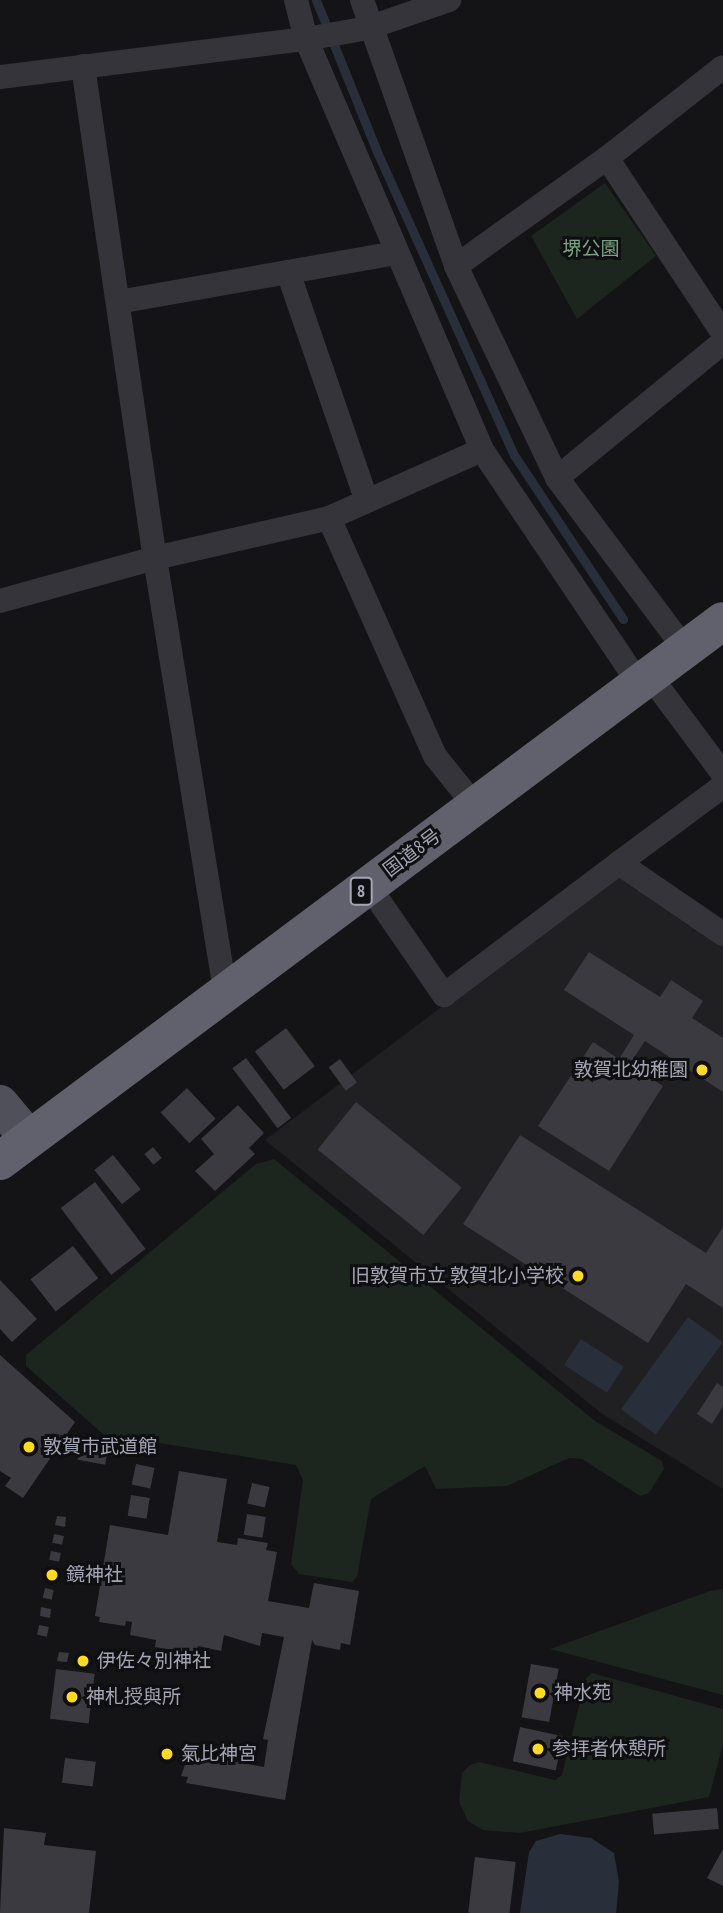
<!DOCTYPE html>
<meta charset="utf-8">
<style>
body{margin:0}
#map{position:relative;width:723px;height:1913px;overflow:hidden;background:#141315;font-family:"PT Sans Narrow","Noto Sans JP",sans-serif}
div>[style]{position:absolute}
.built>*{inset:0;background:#201f22}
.green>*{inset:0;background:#1d251f}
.water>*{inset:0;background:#292f3a;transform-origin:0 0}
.stream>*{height:9px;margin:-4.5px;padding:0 4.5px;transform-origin:4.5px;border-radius:4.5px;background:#292f3a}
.building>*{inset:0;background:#3b3a40;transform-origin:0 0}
.street>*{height:24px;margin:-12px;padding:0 12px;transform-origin:12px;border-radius:12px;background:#34343a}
.primary>*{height:38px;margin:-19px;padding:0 19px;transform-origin:19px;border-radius:19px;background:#50505a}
.highway>*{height:38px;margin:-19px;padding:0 19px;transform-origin:19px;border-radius:19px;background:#60616c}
.dots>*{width:19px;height:19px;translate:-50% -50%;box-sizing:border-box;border:4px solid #0f0e10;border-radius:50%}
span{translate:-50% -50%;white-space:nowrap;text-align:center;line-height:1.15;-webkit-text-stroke:6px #0f0e10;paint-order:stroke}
.shield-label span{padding:2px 5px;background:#0f0e10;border:2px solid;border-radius:5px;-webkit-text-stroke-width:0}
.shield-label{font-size:18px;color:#a4a6b6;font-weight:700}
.park-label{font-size:19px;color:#79a383}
.street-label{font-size:19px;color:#a4a6b6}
.poi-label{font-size:19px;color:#a4a6b6}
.right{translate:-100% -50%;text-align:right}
.left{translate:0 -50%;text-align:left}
</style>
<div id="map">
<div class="built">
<i style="clip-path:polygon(618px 874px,723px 947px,723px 1489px,601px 1413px,265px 1140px)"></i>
</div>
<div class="green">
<i style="clip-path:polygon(605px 183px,656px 256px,577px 319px,531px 236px)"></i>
<i style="clip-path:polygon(274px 1159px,595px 1421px,662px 1461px,664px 1469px,649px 1493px,640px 1496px,582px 1459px,569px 1458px,507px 1486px,436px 1489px,425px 1466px,371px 1499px,357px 1577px,352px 1582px,299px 1574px,291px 1564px,303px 1480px,296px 1465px,103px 1434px,26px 1366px,26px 1355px,256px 1164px)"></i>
<i style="clip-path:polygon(723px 1589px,723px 1695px,550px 1649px,710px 1591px)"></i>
<i style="clip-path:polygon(592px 1673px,723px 1709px,723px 1745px,709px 1797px,520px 1833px,483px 1830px,468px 1821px,459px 1802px,462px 1773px,470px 1765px,479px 1762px,555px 1780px,562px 1775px,586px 1678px)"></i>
</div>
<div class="water">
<i style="left:688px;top:1317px;width:43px;height:114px;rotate:36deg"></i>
<i style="left:581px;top:1339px;width:51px;height:31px;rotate:33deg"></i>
<i style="clip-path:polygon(560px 1834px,591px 1838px,614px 1853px,619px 1882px,616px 1913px,520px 1913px,529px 1852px,536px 1841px)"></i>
</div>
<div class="stream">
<i style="left:316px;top:0;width:166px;rotate:68.1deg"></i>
<i style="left:378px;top:154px;width:330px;rotate:65.7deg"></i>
<i style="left:514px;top:455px;width:197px;rotate:56.4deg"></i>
</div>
<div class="building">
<i style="clip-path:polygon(589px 952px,660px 997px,671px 980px,703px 1001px,692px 1018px,723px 1038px,723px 1092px,645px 1041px,629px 1065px,663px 1086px,609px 1171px,538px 1126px,593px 1042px,619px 1059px,634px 1035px,564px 990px)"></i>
<i style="left:286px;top:1028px;width:48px;height:39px;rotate:53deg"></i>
<i style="left:246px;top:1058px;width:75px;height:17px;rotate:53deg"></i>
<i style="left:340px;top:1059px;width:29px;height:14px;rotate:54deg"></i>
<i style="left:187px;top:1088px;width:42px;height:36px;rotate:47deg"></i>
<i style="left:356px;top:1102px;width:136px;height:61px;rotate:39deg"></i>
<i style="clip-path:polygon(238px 1105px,264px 1133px,249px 1148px,255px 1154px,215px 1191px,195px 1171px,214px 1154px,201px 1139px)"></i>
<i style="clip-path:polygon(520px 1135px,706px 1253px,723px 1227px,723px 1308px,686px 1284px,648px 1343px,463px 1224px)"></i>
<i style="left:153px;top:1147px;width:14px;height:11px;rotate:51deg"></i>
<i style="left:113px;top:1155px;width:44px;height:24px;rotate:51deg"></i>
<i style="left:95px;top:1182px;width:84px;height:43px;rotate:53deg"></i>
<i style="left:73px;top:1246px;width:41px;height:54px;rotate:52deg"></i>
<i style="clip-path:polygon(0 1280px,37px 1319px,12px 1342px,0 1329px)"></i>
<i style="clip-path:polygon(0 1355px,75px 1422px,23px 1498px,5px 1486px,11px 1478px,0 1471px)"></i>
<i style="clip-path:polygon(717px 1383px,723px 1387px,723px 1406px,712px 1424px,697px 1414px)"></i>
<i style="left:80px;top:1446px;width:28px;height:14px;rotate:10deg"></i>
<i style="left:136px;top:1464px;width:19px;height:21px;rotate:12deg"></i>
<i style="clip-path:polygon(179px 1471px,227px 1479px,217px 1542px,237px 1545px,238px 1538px,268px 1543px,266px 1550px,277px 1552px,268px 1601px,309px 1608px,314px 1583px,359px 1591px,350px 1645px,341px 1643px,340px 1650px,315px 1645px,312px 1640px,285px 1800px,186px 1783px,188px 1777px,181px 1776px,189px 1754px,264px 1767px,268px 1740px,263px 1739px,284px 1637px,262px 1633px,260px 1646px,224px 1635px,221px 1651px,198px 1646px,197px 1654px,155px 1647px,156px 1640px,130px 1635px,132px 1622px,126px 1621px,125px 1626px,99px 1622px,100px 1617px,95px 1616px,110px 1525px,168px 1535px)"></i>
<i style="left:252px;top:1483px;width:18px;height:21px;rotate:13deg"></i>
<i style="left:131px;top:1495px;width:19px;height:21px;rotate:9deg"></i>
<i style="left:247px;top:1514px;width:19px;height:21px;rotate:9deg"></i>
<i style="clip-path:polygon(57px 1516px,66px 1517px,65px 1527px,55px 1525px)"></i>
<i style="left:54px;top:1534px;width:10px;height:9px;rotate:11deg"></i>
<i style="left:51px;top:1551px;width:10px;height:9px;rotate:11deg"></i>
<i style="left:48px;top:1569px;width:10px;height:9px;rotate:11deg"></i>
<i style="left:45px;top:1588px;width:9px;height:10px;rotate:13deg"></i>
<i style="clip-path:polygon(41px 1607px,51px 1609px,50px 1618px,40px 1616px)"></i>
<i style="left:39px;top:1625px;width:10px;height:10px;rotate:11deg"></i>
<i style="clip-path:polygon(59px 1652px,69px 1653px,67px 1662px,57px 1661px)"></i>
<i style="left:79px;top:1655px;width:10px;height:9px;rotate:11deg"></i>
<i style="left:531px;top:1664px;width:28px;height:54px;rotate:10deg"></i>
<i style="left:56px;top:1669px;width:39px;height:50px;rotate:7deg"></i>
<i style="left:520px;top:1727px;width:44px;height:35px;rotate:12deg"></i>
<i style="left:65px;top:1758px;width:31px;height:25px;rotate:7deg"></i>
<i style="left:717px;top:1808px;width:21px;height:65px;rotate:85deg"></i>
<i style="clip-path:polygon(4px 1828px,46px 1833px,44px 1845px,96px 1851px,89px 1913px,0 1913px)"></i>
<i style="clip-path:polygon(723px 1849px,723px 1886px,707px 1878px)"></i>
<i style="left:475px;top:1857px;width:41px;height:56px;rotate:7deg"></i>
</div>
<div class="street">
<i style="left:296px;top:0;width:40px;rotate:75.6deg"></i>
<i style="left:306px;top:39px;width:447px;rotate:66.8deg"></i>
<i style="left:482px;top:450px;width:282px;rotate:56.1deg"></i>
<i style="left:362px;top:0;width:282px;rotate:70.5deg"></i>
<i style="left:456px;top:266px;width:235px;rotate:64.5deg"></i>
<i style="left:557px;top:478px;width:214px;rotate:53.2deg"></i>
<i style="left:83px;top:66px;width:497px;rotate:81.7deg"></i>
<i style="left:155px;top:558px;width:438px;rotate:80.8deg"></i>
<i style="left:0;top:77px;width:308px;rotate:-7.1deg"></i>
<i style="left:306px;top:39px;width:63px;rotate:-10.1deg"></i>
<i style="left:368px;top:28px;width:86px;rotate:-19.1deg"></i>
<i style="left:607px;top:158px;width:210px;rotate:56.5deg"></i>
<i style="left:456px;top:266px;width:186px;rotate:-35.6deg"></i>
<i style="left:607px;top:158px;width:147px;rotate:-38.1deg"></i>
<i style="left:288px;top:272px;width:242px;rotate:71deg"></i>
<i style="left:118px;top:302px;width:283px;rotate:-10deg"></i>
<i style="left:557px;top:478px;width:215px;rotate:-39.3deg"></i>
<i style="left:329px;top:518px;width:261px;rotate:66deg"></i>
<i style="left:435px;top:756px;width:64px;rotate:51.3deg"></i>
<i style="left:0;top:601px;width:161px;rotate:-15.5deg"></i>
<i style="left:155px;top:558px;width:179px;rotate:-12.9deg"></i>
<i style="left:329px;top:518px;width:167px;rotate:-24deg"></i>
<i style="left:650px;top:676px;width:122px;rotate:53.3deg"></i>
<i style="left:723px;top:786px;width:129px;rotate:143.5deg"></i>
<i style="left:619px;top:863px;width:126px;rotate:34.3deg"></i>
<i style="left:368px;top:885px;width:134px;rotate:55.4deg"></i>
<i style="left:444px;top:995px;width:219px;rotate:-37deg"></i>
</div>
<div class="primary">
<i style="left:0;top:1104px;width:45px;rotate:50.4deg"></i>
</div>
<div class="highway">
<i style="left:0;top:1161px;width:902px;rotate:-36.76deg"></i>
</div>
<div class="dots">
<i style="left:702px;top:1070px;background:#fedb22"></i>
<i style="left:578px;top:1276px;background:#fedb22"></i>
<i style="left:29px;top:1447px;background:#fedb22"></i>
<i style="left:52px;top:1575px;background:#fedb22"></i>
<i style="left:83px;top:1661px;background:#fedb22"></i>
<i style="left:540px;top:1693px;background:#fedb22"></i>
<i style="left:72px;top:1697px;background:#fedb22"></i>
<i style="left:538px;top:1749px;background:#fedb22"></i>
<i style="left:167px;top:1754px;background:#fedb22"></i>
</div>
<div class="shield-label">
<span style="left:361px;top:891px">8</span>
</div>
<div class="park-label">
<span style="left:591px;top:249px">堺公園</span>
</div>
<div class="street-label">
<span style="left:412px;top:853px;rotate:-37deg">国道8号</span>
</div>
<div class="poi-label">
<span class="right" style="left:688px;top:1070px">敦賀北幼稚園</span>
<span class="right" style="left:564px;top:1276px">旧敦賀市立 敦賀北小学校</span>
<span class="left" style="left:43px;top:1447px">敦賀市武道館</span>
<span class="left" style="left:66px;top:1575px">鏡神社</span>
<span class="left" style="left:97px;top:1661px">伊佐々別神社</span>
<span class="left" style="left:554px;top:1693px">神水苑</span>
<span class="left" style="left:86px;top:1697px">神札授與所</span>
<span class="left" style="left:552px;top:1749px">参拝者休憩所</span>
<span class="left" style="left:181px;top:1754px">氣比神宮</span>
</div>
</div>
